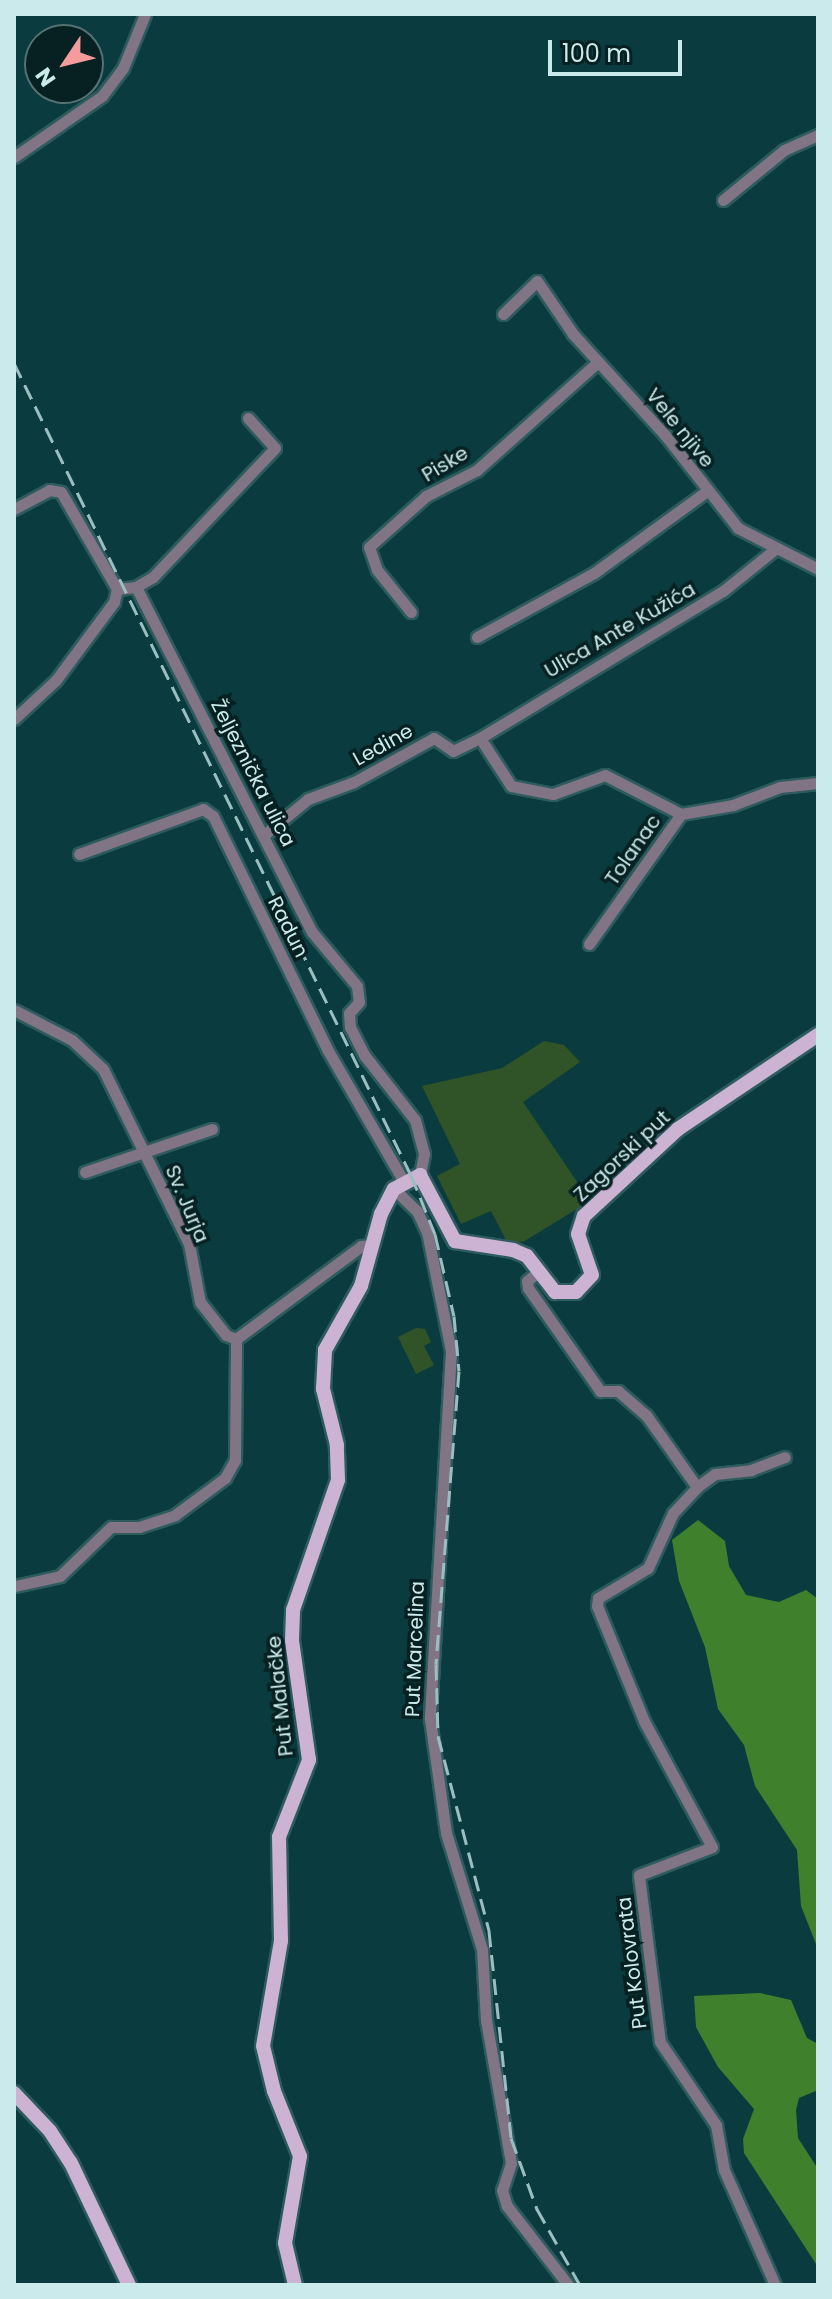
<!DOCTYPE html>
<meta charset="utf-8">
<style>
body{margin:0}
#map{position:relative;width:832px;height:2299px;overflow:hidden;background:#0a3c3f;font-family:Poppins,sans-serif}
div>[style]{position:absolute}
.green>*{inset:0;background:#305327}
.forest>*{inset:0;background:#3f802d}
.roads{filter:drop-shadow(2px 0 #2d5b5e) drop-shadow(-2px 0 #2d5b5e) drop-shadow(0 2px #2d5b5e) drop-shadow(0 -2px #2d5b5e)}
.minor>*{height:11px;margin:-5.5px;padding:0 5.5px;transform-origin:5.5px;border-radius:5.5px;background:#817484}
.major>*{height:14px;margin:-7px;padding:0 7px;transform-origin:7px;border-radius:7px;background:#ccb2d3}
.rail>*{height:3px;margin-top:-1.5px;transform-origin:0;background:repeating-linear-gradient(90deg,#9bbfc0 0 16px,transparent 0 24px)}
span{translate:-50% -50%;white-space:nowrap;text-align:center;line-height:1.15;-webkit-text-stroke:7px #072122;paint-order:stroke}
.street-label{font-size:20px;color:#cbeaeb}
.frame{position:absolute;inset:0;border:16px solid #cbeaeb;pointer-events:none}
.north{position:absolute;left:24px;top:24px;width:80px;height:80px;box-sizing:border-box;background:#072122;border:2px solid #557172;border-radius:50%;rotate:235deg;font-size:22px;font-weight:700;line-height:32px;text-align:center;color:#cbeaeb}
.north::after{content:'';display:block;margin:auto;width:28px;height:36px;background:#f59b9b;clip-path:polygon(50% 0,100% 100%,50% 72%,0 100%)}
.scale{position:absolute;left:548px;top:40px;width:134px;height:36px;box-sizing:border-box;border:4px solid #cbeaeb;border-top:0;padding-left:10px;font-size:24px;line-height:28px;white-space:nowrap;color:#cbeaeb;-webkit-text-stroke:6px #072122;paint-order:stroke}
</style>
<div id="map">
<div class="green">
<i style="clip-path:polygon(544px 1041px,564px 1045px,580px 1062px,523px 1102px,590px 1201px,523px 1242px,506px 1240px,491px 1211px,461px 1224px,437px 1176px,460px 1164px,422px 1086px,502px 1068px)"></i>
<i style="clip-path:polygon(416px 1328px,425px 1329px,431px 1342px,424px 1346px,434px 1365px,416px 1374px,398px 1337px)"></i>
</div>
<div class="forest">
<i style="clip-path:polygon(698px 1520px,725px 1541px,729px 1566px,746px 1595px,779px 1602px,806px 1590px,818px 1599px,818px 1949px,801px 1906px,797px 1850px,755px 1786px,744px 1745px,718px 1709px,705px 1647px,679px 1581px,672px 1540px)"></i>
<i style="clip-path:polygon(760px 1993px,791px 2000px,807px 2038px,818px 2044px,818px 2090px,799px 2098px,796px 2110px,798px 2138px,818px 2169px,818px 2267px,744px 2153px,743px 2139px,754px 2109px,718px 2067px,696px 2027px,694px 1996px)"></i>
</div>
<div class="roads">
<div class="minor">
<i style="left:14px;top:157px;width:107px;rotate:-34.7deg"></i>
<i style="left:102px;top:96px;width:35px;rotate:-53deg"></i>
<i style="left:123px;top:68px;width:58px;rotate:-67.8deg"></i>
<i style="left:723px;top:200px;width:79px;rotate:-39.3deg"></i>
<i style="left:784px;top:150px;width:37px;rotate:-24deg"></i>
<i style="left:503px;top:314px;width:47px;rotate:-44.1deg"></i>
<i style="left:537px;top:281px;width:64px;rotate:55.8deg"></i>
<i style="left:573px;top:334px;width:137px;rotate:47.7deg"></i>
<i style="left:665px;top:435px;width:118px;rotate:51.9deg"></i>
<i style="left:738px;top:528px;width:90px;rotate:27.1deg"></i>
<i style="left:248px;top:418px;width:40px;rotate:48deg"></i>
<i style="left:275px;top:448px;width:178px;rotate:133.4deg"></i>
<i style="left:153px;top:577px;width:20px;rotate:150deg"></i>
<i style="left:136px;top:587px;width:387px;rotate:63deg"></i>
<i style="left:312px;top:932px;width:70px;rotate:50.2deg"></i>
<i style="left:357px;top:986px;width:16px;rotate:83deg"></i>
<i style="left:359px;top:1002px;width:15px;rotate:132deg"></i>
<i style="left:349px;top:1013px;width:14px;rotate:86deg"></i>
<i style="left:350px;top:1027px;width:33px;rotate:63deg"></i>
<i style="left:365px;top:1056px;width:81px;rotate:52deg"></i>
<i style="left:415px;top:1120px;width:35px;rotate:75deg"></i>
<i style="left:424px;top:1154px;width:21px;rotate:101deg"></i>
<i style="left:14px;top:509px;width:40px;rotate:-28deg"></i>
<i style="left:49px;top:490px;width:12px;rotate:9deg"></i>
<i style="left:61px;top:492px;width:112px;rotate:60deg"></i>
<i style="left:411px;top:612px;width:54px;rotate:-129deg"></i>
<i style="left:377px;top:570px;width:24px;rotate:-109deg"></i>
<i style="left:369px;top:547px;width:76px;rotate:-41.8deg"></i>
<i style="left:426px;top:496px;width:57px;rotate:-27deg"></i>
<i style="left:477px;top:470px;width:162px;rotate:-41.8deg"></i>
<i style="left:477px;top:637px;width:133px;rotate:-28.7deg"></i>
<i style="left:594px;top:573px;width:140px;rotate:-36deg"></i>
<i style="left:14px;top:719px;width:57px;rotate:-42.9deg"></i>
<i style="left:56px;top:680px;width:97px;rotate:-53.4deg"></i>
<i style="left:114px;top:602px;width:13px;rotate:-77deg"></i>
<i style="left:117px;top:589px;width:19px;rotate:-6deg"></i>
<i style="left:480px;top:738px;width:284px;rotate:-31.2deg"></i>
<i style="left:723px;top:591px;width:67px;rotate:-38.9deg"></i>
<i style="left:264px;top:835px;width:57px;rotate:-39.3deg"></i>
<i style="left:308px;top:799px;width:49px;rotate:-20.3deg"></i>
<i style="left:354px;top:782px;width:91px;rotate:-28.8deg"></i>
<i style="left:434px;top:738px;width:23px;rotate:34deg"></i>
<i style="left:453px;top:751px;width:30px;rotate:-26deg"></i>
<i style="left:480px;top:738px;width:57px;rotate:57.1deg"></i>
<i style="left:511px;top:786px;width:43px;rotate:10.8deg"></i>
<i style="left:553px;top:794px;width:55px;rotate:-20.1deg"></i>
<i style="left:605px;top:775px;width:85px;rotate:27.2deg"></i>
<i style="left:79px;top:854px;width:132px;rotate:-19.9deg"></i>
<i style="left:203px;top:809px;width:12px;rotate:35deg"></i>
<i style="left:213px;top:816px;width:259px;rotate:63.9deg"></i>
<i style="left:327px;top:1049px;width:151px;rotate:59.9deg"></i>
<i style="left:589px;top:944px;width:159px;rotate:-54.7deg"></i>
<i style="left:681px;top:814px;width:53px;rotate:-9.8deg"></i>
<i style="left:733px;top:805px;width:50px;rotate:-21deg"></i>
<i style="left:780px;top:787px;width:38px;rotate:-6deg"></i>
<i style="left:14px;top:1010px;width:65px;rotate:27.3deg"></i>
<i style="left:72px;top:1040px;width:42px;rotate:43.1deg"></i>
<i style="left:103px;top:1069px;width:195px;rotate:63.8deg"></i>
<i style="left:189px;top:1244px;width:59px;rotate:79.3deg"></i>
<i style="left:200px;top:1302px;width:42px;rotate:51.8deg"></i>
<i style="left:226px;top:1335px;width:11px;rotate:22deg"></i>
<i style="left:236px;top:1339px;width:156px;rotate:-36.6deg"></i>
<i style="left:361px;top:1246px;width:10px;rotate:-6deg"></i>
<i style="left:85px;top:1172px;width:134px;rotate:-18.7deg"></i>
<i style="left:394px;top:1189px;width:32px;rotate:44deg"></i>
<i style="left:417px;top:1211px;width:23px;rotate:65deg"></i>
<i style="left:427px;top:1232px;width:121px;rotate:78.6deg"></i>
<i style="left:451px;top:1351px;width:369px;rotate:93.3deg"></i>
<i style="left:430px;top:1719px;width:115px;rotate:82deg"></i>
<i style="left:446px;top:1833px;width:121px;rotate:72.8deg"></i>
<i style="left:482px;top:1949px;width:71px;rotate:86.8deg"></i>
<i style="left:486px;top:2020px;width:145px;rotate:80.1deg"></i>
<i style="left:511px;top:2163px;width:28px;rotate:108deg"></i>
<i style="left:502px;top:2190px;width:17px;rotate:73deg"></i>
<i style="left:507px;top:2206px;width:100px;rotate:52.3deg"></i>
<i style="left:538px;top:1272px;width:14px;rotate:141deg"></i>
<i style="left:527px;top:1281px;width:7px;rotate:82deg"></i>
<i style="left:528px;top:1288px;width:126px;rotate:55deg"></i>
<i style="left:600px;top:1391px;width:18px"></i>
<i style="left:618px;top:1391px;width:37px;rotate:41deg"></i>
<i style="left:646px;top:1415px;width:88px;rotate:54.7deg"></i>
<i style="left:15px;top:1586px;width:46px;rotate:-12.5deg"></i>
<i style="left:60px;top:1576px;width:71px;rotate:-43.9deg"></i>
<i style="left:111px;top:1527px;width:28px"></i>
<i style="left:139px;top:1527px;width:38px;rotate:-18deg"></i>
<i style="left:175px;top:1515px;width:62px;rotate:-36.5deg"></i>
<i style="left:225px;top:1478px;width:21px;rotate:-61deg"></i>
<i style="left:235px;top:1460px;width:121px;rotate:-89.5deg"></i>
<i style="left:775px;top:2285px;width:126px;rotate:-113.9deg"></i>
<i style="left:724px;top:2170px;width:46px;rotate:-100.1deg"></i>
<i style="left:716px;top:2125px;width:100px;rotate:-124deg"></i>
<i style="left:660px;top:2042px;width:168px;rotate:-97.2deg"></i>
<i style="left:639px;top:1875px;width:78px;rotate:-21deg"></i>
<i style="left:712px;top:1847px;width:143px;rotate:-118.4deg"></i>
<i style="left:644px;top:1721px;width:124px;rotate:-112.2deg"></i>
<i style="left:597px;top:1606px;width:8px;rotate:-83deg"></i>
<i style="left:598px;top:1598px;width:58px;rotate:-31deg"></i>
<i style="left:648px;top:1568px;width:60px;rotate:-65.6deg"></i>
<i style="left:673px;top:1513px;width:35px;rotate:-47deg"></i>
<i style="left:697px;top:1487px;width:22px;rotate:-36deg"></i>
<i style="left:715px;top:1474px;width:36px;rotate:-6deg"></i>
<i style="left:751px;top:1470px;width:36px;rotate:-21deg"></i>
</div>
<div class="major">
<i style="left:14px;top:2093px;width:52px;rotate:46.5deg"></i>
<i style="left:50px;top:2131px;width:38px;rotate:57deg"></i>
<i style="left:71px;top:2163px;width:135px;rotate:64.6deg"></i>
<i style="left:295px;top:2285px;width:43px;rotate:-103.4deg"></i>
<i style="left:285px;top:2243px;width:88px;rotate:-80.2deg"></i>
<i style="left:300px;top:2156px;width:70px;rotate:-111.8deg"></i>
<i style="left:274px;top:2091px;width:46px;rotate:-103.7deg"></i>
<i style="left:263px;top:2046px;width:107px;rotate:-80.3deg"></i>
<i style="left:281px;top:1941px;width:104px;rotate:-91.1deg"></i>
<i style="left:279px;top:1837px;width:83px;rotate:-68.7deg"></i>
<i style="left:309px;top:1760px;width:121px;rotate:-98.1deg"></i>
<i style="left:292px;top:1640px;width:30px;rotate:-88deg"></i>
<i style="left:293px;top:1610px;width:138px;rotate:-70.9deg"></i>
<i style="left:338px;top:1480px;width:35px;rotate:-92deg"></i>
<i style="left:337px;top:1445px;width:58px;rotate:-104deg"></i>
<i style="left:323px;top:1389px;width:39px;rotate:-87deg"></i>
<i style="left:325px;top:1350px;width:73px;rotate:-60.6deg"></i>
<i style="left:361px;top:1286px;width:75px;rotate:-74.5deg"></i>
<i style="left:381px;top:1214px;width:28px;rotate:-63deg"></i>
<i style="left:394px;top:1189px;width:30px;rotate:-28deg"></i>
<i style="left:420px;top:1175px;width:75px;rotate:62.1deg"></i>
<i style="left:455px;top:1241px;width:59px;rotate:8.8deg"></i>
<i style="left:513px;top:1250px;width:15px;rotate:23deg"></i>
<i style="left:527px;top:1256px;width:46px;rotate:52.1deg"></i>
<i style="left:555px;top:1292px;width:21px"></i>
<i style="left:576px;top:1292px;width:23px;rotate:-47deg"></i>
<i style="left:592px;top:1275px;width:43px;rotate:-108.9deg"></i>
<i style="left:578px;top:1234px;width:19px;rotate:-72deg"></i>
<i style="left:584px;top:1216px;width:128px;rotate:-42.8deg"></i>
<i style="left:678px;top:1129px;width:169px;rotate:-33.9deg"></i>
</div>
</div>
<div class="rail">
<i style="left:14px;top:363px;width:904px;rotate:63.95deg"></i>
<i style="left:411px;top:1175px;width:64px;rotate:67.9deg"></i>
<i style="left:435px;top:1234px;width:84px;rotate:77deg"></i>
<i style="left:454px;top:1316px;width:55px;rotate:84.8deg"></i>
<i style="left:459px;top:1371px;width:294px;rotate:94.5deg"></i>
<i style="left:436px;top:1664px;width:72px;rotate:88.4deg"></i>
<i style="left:438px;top:1736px;width:202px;rotate:75.3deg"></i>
<i style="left:489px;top:1931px;width:208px;rotate:83.9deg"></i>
<i style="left:511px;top:2138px;width:76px;rotate:69.9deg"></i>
<i style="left:537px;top:2209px;width:87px;rotate:60.5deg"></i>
</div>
<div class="street-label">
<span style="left:680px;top:428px;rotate:51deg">Vele njive</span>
<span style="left:445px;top:464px;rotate:-31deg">Piske</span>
<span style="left:620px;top:630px;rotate:-30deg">Ulica Ante Kužića</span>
<span style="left:383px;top:745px;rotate:-29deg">Ledine</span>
<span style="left:253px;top:773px;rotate:63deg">Željeznička ulica</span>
<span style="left:633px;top:850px;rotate:-55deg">Tolanac</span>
<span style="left:288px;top:927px;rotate:63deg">Radun</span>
<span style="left:622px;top:1156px;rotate:-43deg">Zagorski put</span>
<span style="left:187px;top:1204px;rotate:67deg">Sv. Jurja</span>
<span style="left:415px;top:1649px;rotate:-88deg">Put Marcelina</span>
<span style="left:280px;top:1696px;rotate:-96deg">Put Malačke</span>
<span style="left:632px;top:1963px;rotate:-97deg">Put Kolovrata</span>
</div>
<div class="frame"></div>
<div class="north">N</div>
<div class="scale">100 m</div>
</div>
